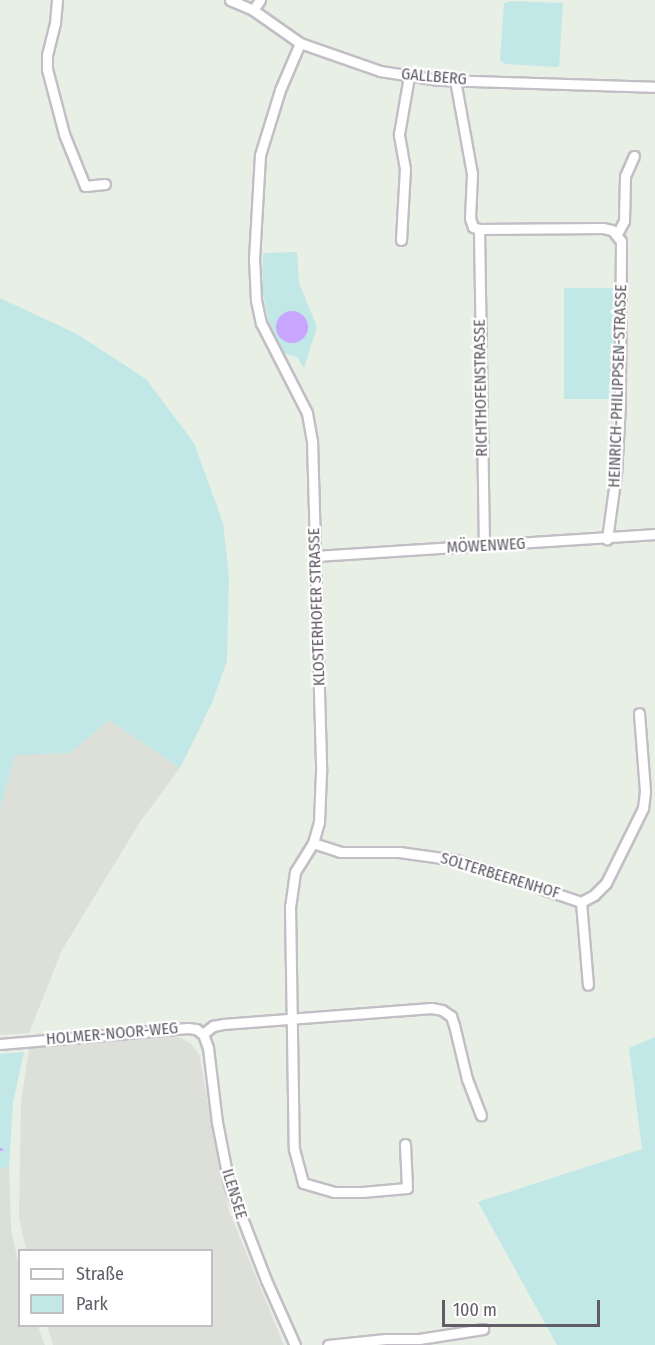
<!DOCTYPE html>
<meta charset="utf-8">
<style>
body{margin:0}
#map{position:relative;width:655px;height:1345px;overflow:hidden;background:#e8efe5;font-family:"Fira Sans Condensed",sans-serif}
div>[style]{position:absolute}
.industrial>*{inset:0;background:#dce0d9}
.education>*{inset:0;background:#d9e1d6}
.green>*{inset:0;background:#c1e8e6;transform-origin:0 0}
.water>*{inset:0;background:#c8a5ff}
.round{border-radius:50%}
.stream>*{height:3px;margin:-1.5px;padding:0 1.5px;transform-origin:1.5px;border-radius:1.5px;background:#c8a5ff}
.roads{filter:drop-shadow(2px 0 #c3bec6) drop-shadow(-2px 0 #c3bec6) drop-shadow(0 2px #c3bec6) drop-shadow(0 -2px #c3bec6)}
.minor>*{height:9px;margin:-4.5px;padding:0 4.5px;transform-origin:4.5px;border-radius:4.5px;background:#fff}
span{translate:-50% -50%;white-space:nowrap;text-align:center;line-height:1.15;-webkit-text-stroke:4.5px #fff;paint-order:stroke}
.street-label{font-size:16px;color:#615c66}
.legend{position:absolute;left:18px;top:1249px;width:195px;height:78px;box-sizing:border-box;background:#fff;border:2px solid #c0bec2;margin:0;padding:8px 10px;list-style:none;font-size:18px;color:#615c66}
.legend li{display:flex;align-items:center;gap:12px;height:30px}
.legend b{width:30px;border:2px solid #c0bec2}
.scale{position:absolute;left:442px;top:1300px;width:158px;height:27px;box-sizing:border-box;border:3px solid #615c66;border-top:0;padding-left:8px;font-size:18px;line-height:21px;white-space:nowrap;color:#615c66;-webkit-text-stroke:4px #fff;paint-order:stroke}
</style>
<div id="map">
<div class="industrial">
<i style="clip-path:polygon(109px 720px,180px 768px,140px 822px,62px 950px,29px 1033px,0 1035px,0 809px,15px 754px,70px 753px)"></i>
<i style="clip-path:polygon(177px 1036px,191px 1044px,199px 1055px,229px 1211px,284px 1345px,53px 1345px,47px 1326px,212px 1326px,212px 1250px,26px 1250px,19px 1217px,21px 1102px,29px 1049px,62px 1043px)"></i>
</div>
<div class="education">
<i style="clip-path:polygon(9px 1166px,11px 1229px,19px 1266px,20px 1326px,38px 1326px,45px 1345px,0 1345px,0 1169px)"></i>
</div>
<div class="green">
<i style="clip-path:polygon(511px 1px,563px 3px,559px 67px,505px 64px,500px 60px,504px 3px)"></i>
<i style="clip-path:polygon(297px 252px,299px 283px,317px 327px,304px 368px,297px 357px,284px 353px,269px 322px,262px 290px,263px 253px)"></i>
<i style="left:564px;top:288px;width:50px;height:111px"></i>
<i style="clip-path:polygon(0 298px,77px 334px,146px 379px,194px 443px,223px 523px,229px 576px,227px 661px,212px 703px,180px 768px,109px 720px,70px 753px,15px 755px,0 809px)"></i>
<i style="clip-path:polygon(655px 1037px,655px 1345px,557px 1345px,478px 1202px,642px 1149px,629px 1048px)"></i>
<i style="clip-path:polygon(24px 1052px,13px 1103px,9px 1166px,0 1169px,0 1054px)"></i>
</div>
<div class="water">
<i class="round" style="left:276px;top:311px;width:32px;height:32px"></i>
</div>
<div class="stream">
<i style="left:0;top:1149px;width:1px"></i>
</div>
<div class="roads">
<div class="minor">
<i style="left:57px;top:0;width:23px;rotate:95deg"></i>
<i style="left:55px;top:23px;width:33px;rotate:104deg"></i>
<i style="left:47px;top:55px;width:14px;rotate:90deg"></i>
<i style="left:47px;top:69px;width:67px;rotate:75.3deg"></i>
<i style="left:64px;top:134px;width:56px;rotate:68deg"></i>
<i style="left:85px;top:186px;width:20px;rotate:-6deg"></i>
<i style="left:230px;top:0;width:25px;rotate:23deg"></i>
<i style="left:253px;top:10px;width:57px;rotate:35.1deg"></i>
<i style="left:300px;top:43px;width:85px;rotate:19.3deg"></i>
<i style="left:380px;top:71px;width:59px;rotate:8.8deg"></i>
<i style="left:438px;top:80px;width:217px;rotate:1.8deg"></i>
<i style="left:253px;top:10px;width:12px;rotate:-55deg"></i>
<i style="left:300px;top:43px;width:51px;rotate:113.1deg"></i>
<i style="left:280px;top:90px;width:68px;rotate:107.1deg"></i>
<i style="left:260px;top:155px;width:103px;rotate:93.3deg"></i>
<i style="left:254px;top:258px;width:42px;rotate:87.3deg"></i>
<i style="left:256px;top:300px;width:24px;rotate:78deg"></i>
<i style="left:261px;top:323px;width:101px;rotate:62.9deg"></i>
<i style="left:307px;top:413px;width:27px;rotate:80deg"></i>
<i style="left:312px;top:440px;width:332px;rotate:88.4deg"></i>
<i style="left:321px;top:772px;width:50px;rotate:92.3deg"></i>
<i style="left:319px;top:822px;width:22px;rotate:106deg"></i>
<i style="left:313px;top:843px;width:34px;rotate:122deg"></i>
<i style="left:295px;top:872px;width:34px;rotate:98deg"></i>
<i style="left:290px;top:906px;width:243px;rotate:89.1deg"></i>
<i style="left:294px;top:1149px;width:35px;rotate:75deg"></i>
<i style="left:303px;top:1183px;width:32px;rotate:16deg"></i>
<i style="left:334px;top:1192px;width:28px"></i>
<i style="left:362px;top:1192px;width:45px;rotate:-5.1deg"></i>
<i style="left:407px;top:1188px;width:44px;rotate:-92.6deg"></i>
<i style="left:455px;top:80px;width:96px;rotate:79.7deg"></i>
<i style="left:472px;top:174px;width:44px;rotate:92.6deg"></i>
<i style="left:470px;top:218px;width:9px;rotate:72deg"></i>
<i style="left:473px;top:227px;width:6px;rotate:18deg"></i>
<i style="left:479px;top:229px;width:124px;rotate:-0.5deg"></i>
<i style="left:603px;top:228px;width:9px;rotate:13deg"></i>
<i style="left:612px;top:230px;width:14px;rotate:51deg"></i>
<i style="left:621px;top:241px;width:162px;rotate:90.4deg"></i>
<i style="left:620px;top:403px;width:71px;rotate:93.2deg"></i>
<i style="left:616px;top:474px;width:66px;rotate:97.9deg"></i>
<i style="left:479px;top:229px;width:317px;rotate:89.1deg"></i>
<i style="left:617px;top:234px;width:15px;rotate:-62deg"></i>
<i style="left:624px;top:221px;width:45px;rotate:-88.7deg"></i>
<i style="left:625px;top:176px;width:22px;rotate:-66deg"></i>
<i style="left:401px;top:240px;width:71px;rotate:-86.8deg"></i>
<i style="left:405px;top:169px;width:36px;rotate:-100deg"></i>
<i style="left:399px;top:134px;width:59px;rotate:-80.2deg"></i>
<i style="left:316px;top:556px;width:340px;rotate:-3.7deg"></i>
<i style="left:313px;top:843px;width:28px;rotate:18deg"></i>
<i style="left:340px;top:852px;width:59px"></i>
<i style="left:399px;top:852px;width:58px;rotate:8deg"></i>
<i style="left:456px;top:860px;width:132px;rotate:18.6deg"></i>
<i style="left:581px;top:902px;width:83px;rotate:85.2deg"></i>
<i style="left:581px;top:902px;width:15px;rotate:-28deg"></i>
<i style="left:594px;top:895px;width:17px;rotate:-45deg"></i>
<i style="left:606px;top:883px;width:84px;rotate:-63.7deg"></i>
<i style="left:643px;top:808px;width:17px;rotate:-83deg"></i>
<i style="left:645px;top:791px;width:78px;rotate:-94.4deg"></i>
<i style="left:203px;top:1034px;width:13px;rotate:-39deg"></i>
<i style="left:213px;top:1026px;width:10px;rotate:-11deg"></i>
<i style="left:223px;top:1024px;width:209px;rotate:-4.4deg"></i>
<i style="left:431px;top:1008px;width:11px;rotate:10deg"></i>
<i style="left:442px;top:1010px;width:11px;rotate:34deg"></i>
<i style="left:451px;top:1016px;width:9px;rotate:72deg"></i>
<i style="left:454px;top:1025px;width:56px;rotate:76.5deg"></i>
<i style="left:467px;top:1079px;width:39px;rotate:69deg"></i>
<i style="left:0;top:1044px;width:188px;rotate:-4.9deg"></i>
<i style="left:187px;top:1028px;width:9px;rotate:6deg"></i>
<i style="left:196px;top:1029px;width:9px;rotate:36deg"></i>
<i style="left:203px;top:1034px;width:15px;rotate:70deg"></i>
<i style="left:208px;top:1048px;width:75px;rotate:83.1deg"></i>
<i style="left:217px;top:1122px;width:63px;rotate:79deg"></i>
<i style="left:229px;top:1184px;width:103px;rotate:68.9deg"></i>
<i style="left:266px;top:1280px;width:71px;rotate:66deg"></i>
<i style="left:328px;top:1345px;width:58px;rotate:-5.9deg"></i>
<i style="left:386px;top:1339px;width:33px"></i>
<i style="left:419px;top:1339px;width:65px;rotate:-8.9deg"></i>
</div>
</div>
<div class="street-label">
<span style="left:434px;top:77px;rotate:5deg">GALLBERG</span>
<span style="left:618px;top:386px;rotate:-88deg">HEINRICH-PHILIPPSEN-STRASSE</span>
<span style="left:481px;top:388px;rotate:-91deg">RICHTHOFENSTRASSE</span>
<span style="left:486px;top:546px;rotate:-3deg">MÖWENWEG</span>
<span style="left:317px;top:607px;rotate:-92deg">KLOSTERHOFER STRASSE</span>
<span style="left:500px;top:876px;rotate:17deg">SOLTERBEERENHOF</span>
<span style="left:112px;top:1034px;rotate:-5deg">HOLMER-NOOR-WEG</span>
<span style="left:234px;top:1194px;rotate:73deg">ILENSEE</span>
</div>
<ul class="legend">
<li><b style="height:8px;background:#fff"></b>Straße</li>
<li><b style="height:16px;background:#c1e8e6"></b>Park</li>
</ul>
<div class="scale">100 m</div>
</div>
